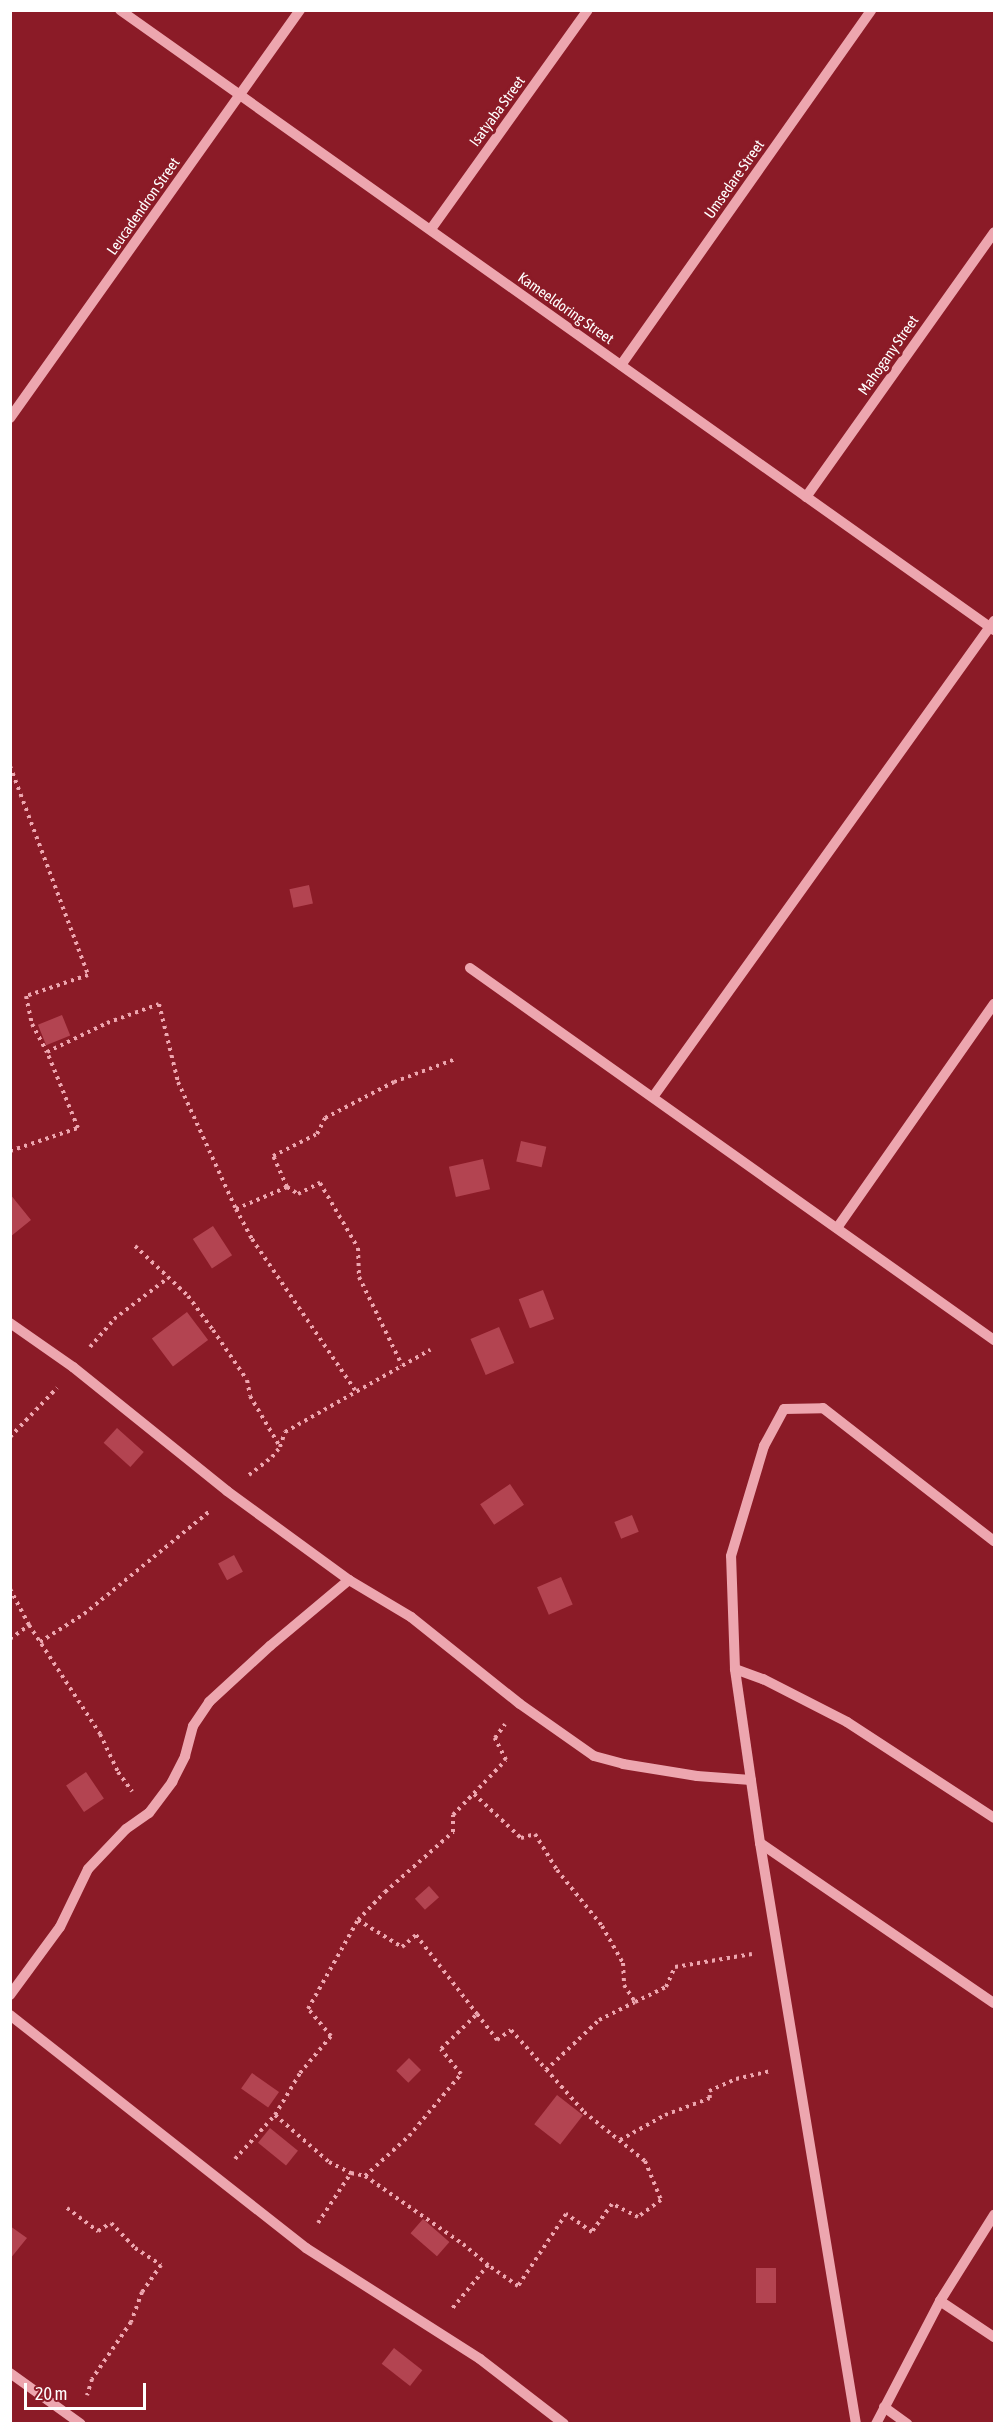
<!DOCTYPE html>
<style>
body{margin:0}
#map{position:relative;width:1005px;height:2434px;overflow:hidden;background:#8b1b27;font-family:"Asap Condensed",sans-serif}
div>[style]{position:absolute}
.building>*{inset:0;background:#b34451;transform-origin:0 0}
.path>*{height:4px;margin-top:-2px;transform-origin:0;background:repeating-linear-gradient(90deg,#eda6af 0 3px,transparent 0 7.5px)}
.minor>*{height:10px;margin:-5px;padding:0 5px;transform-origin:5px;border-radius:5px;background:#eda6af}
span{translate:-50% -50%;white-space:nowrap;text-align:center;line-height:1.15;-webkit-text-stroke:6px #8b1b27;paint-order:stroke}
.street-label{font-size:15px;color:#fff}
.frame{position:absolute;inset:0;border:12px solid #fff;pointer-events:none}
.scale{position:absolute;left:24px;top:2383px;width:122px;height:27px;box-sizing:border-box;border:3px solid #fff;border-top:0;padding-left:8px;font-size:18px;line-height:21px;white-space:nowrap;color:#fff;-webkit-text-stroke:4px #8b1b27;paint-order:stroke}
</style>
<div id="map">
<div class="building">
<i style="left:309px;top:885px;width:19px;height:20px;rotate:78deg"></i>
<i style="left:62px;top:1015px;width:22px;height:26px;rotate:68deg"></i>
<i style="left:521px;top:1141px;width:26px;height:21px;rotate:13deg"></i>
<i style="left:483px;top:1159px;width:31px;height:35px;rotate:77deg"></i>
<i style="clip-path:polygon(10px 1194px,31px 1220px,10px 1237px)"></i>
<i style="left:213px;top:1226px;width:35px;height:24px;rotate:57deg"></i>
<i style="left:543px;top:1290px;width:31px;height:26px;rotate:69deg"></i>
<i style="left:187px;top:1312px;width:35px;height:44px;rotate:53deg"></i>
<i style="left:499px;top:1327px;width:39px;height:31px;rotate:67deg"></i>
<i style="left:117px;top:1428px;width:36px;height:20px;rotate:42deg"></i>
<i style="left:510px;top:1484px;width:25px;height:36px;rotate:56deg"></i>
<i style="left:632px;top:1515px;width:18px;height:19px;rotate:68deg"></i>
<i style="left:234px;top:1555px;width:19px;height:18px;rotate:62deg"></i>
<i style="left:561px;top:1577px;width:30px;height:26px;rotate:67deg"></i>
<i style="left:86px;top:1772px;width:32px;height:24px;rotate:56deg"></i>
<i style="left:429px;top:1886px;width:15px;height:19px;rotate:48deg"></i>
<i style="left:409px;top:2058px;width:17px;height:18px;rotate:45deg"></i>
<i style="left:252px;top:2073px;width:33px;height:19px;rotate:35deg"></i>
<i style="left:557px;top:2095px;width:33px;height:37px;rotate:38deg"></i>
<i style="left:270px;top:2128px;width:36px;height:19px;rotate:39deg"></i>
<i style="left:423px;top:2219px;width:35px;height:19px;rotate:41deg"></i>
<i style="clip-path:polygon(10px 2226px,27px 2238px,10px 2259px)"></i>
<i style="left:756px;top:2268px;width:20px;height:35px"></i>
<i style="left:394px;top:2348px;width:36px;height:20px;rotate:38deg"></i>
</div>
<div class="path">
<i style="left:10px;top:766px;width:223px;rotate:69.5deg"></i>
<i style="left:88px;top:975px;width:65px;rotate:161.3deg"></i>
<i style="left:26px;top:996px;width:29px;rotate:78deg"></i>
<i style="left:32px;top:1024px;width:32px;rotate:62deg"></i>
<i style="left:10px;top:1151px;width:72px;rotate:-18.7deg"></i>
<i style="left:78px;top:1128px;width:82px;rotate:-112.2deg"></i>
<i style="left:47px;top:1052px;width:67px;rotate:-25.8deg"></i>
<i style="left:107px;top:1023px;width:55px;rotate:-20.1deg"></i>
<i style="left:159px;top:1004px;width:80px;rotate:76.3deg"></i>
<i style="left:178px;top:1082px;width:140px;rotate:65.5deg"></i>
<i style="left:236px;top:1209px;width:34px;rotate:62deg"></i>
<i style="left:252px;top:1239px;width:183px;rotate:55.7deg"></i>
<i style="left:287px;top:1187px;width:13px;rotate:32deg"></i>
<i style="left:298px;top:1194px;width:25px;rotate:-27deg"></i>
<i style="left:320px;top:1183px;width:75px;rotate:59.7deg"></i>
<i style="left:358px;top:1248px;width:29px;rotate:88deg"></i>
<i style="left:359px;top:1277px;width:98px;rotate:64deg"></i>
<i style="left:236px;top:1209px;width:56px;rotate:-23.3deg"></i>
<i style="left:287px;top:1187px;width:34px;rotate:-114deg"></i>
<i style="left:273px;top:1156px;width:49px;rotate:-26.6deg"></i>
<i style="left:317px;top:1134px;width:18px;rotate:-63deg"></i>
<i style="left:325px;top:1118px;width:78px;rotate:-27.6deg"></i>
<i style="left:394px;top:1082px;width:66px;rotate:-20.4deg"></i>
<i style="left:135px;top:1246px;width:73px;rotate:43.3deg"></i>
<i style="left:188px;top:1296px;width:42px;rotate:53.7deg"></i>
<i style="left:213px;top:1330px;width:60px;rotate:55.8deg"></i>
<i style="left:247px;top:1380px;width:16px;rotate:79deg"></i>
<i style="left:250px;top:1396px;width:59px;rotate:59.5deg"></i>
<i style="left:90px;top:1347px;width:37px;rotate:-49deg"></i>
<i style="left:114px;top:1319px;width:68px;rotate:-37.2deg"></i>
<i style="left:10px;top:1437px;width:68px;rotate:-46.2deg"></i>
<i style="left:249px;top:1475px;width:29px;rotate:-38deg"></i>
<i style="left:272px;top:1457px;width:13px;rotate:-51deg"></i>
<i style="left:280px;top:1447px;width:16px;rotate:-72deg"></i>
<i style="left:285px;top:1432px;width:167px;rotate:-29.5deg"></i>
<i style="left:10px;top:1589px;width:41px;rotate:62.2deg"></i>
<i style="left:29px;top:1625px;width:130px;rotate:56.9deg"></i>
<i style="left:100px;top:1734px;width:42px;rotate:64.7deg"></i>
<i style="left:118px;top:1772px;width:24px;rotate:54deg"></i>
<i style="left:10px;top:1639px;width:24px;rotate:-36deg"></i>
<i style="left:40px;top:1642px;width:52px;rotate:-32.5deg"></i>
<i style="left:84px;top:1614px;width:164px;rotate:-39.3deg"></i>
<i style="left:474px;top:1794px;width:64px;rotate:43.1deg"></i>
<i style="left:521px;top:1838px;width:15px;rotate:-16deg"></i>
<i style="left:535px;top:1834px;width:42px;rotate:58.6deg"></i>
<i style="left:557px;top:1870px;width:72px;rotate:51.2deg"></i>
<i style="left:602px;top:1926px;width:43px;rotate:60.4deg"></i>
<i style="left:623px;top:1963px;width:22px;rotate:87deg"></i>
<i style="left:624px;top:1985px;width:20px;rotate:57deg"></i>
<i style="left:635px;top:2002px;width:34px;rotate:-26deg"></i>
<i style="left:666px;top:1987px;width:22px;rotate:-66deg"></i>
<i style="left:675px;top:1967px;width:78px;rotate:-9.6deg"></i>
<i style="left:358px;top:1920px;width:52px;rotate:31.5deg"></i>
<i style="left:402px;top:1947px;width:18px;rotate:-41deg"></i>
<i style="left:416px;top:1935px;width:100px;rotate:52.3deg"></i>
<i style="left:546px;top:2070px;width:73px;rotate:-43.3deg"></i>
<i style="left:599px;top:2020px;width:40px;rotate:-26.6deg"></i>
<i style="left:275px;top:2115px;width:72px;rotate:41deg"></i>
<i style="left:329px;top:2162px;width:25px;rotate:27deg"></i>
<i style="left:620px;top:2140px;width:51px;rotate:-29.1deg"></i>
<i style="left:665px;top:2115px;width:48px;rotate:-20.7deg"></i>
<i style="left:710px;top:2098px;width:7px;rotate:-98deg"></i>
<i style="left:709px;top:2091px;width:30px;rotate:-24deg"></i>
<i style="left:736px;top:2079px;width:36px;rotate:-13deg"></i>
<i style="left:235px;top:2159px;width:59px;rotate:-47.7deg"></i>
<i style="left:275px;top:2115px;width:49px;rotate:-59.2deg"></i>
<i style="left:300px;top:2073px;width:48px;rotate:-50deg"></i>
<i style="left:331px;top:2036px;width:35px;rotate:-130deg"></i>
<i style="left:308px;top:2009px;width:102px;rotate:-60.7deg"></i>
<i style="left:358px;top:1920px;width:39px;rotate:-46deg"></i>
<i style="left:385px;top:1892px;width:91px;rotate:-41.4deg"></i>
<i style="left:453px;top:1832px;width:17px;rotate:-90deg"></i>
<i style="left:453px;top:1815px;width:76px;rotate:-46.1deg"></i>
<i style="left:506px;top:1760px;width:25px;rotate:-117deg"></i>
<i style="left:495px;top:1738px;width:17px;rotate:-54deg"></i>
<i style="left:365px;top:2176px;width:119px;rotate:34.8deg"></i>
<i style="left:463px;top:2244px;width:33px;rotate:40deg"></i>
<i style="left:67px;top:2208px;width:39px;rotate:37deg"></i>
<i style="left:98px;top:2231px;width:15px;rotate:-32deg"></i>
<i style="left:111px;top:2223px;width:35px;rotate:46deg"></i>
<i style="left:135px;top:2248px;width:31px;rotate:33deg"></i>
<i style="left:161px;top:2265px;width:33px;rotate:125deg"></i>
<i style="left:142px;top:2292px;width:32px;rotate:110deg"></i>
<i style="left:131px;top:2322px;width:69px;rotate:124.4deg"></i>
<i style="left:92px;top:2379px;width:17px;rotate:107deg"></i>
<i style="left:318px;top:2223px;width:60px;rotate:-56.6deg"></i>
<i style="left:351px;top:2173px;width:14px;rotate:12deg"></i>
<i style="left:365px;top:2176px;width:59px;rotate:-42.3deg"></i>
<i style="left:409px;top:2136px;width:81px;rotate:-50deg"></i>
<i style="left:461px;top:2074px;width:32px;rotate:-129deg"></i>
<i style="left:441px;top:2049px;width:50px;rotate:-44.2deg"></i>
<i style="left:477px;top:2014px;width:33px;rotate:52deg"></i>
<i style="left:497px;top:2040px;width:17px;rotate:-36deg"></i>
<i style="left:511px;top:2030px;width:110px;rotate:48.3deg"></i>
<i style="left:584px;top:2112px;width:78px;rotate:38.8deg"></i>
<i style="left:645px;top:2161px;width:42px;rotate:67.7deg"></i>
<i style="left:661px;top:2200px;width:29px;rotate:144deg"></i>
<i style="left:638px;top:2217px;width:29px;rotate:-153deg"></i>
<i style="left:612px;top:2204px;width:34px;rotate:126deg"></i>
<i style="left:592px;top:2232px;width:32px;rotate:-145deg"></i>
<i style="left:566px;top:2214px;width:87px;rotate:123.7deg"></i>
<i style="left:518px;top:2286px;width:37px;rotate:-145deg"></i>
<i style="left:488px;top:2265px;width:58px;rotate:129.4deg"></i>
</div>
<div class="minor">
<i style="left:120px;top:10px;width:1072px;rotate:35.35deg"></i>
<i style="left:431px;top:229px;width:269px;rotate:-54.4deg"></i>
<i style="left:621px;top:365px;width:434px;rotate:-54.8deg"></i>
<i style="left:10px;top:418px;width:501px;rotate:-54.6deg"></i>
<i style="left:806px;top:497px;width:325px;rotate:-54.6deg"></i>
<i style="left:470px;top:968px;width:643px;rotate:35.37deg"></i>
<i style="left:653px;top:1097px;width:586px;rotate:-54.38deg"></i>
<i style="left:837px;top:1228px;width:274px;rotate:-55deg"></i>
<i style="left:10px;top:1323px;width:77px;rotate:34.9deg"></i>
<i style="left:73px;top:1367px;width:198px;rotate:38.8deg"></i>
<i style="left:227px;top:1491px;width:151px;rotate:36.1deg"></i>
<i style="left:349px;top:1580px;width:72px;rotate:30.8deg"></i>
<i style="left:411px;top:1617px;width:139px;rotate:38.6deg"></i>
<i style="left:520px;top:1704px;width:90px;rotate:35.1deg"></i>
<i style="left:594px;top:1756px;width:30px;rotate:15deg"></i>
<i style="left:623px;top:1764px;width:75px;rotate:9.2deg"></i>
<i style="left:697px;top:1776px;width:54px;rotate:4.2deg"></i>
<i style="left:735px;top:1669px;width:30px;rotate:20deg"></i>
<i style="left:763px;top:1679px;width:94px;rotate:27.1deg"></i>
<i style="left:847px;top:1722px;width:176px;rotate:33.1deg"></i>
<i style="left:760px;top:1843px;width:283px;rotate:34.4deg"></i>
<i style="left:10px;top:1995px;width:84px;rotate:-53.7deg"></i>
<i style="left:60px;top:1927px;width:64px;rotate:-64.2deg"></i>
<i style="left:88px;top:1869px;width:55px;rotate:-46.5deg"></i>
<i style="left:126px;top:1829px;width:28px;rotate:-35deg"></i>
<i style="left:149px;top:1813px;width:39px;rotate:-53deg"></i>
<i style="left:172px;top:1782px;width:29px;rotate:-63deg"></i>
<i style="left:185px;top:1756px;width:31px;rotate:-75deg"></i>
<i style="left:193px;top:1726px;width:29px;rotate:-56deg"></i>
<i style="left:209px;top:1702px;width:83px;rotate:-42.6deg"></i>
<i style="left:270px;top:1646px;width:103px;rotate:-39.9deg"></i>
<i style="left:10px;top:2015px;width:377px;rotate:38.2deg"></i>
<i style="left:306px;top:2248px;width:206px;rotate:32.5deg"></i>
<i style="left:480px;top:2359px;width:106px;rotate:37.7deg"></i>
<i style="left:940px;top:2301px;width:65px;rotate:33.7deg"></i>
<i style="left:10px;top:2373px;width:87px;rotate:35.7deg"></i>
<i style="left:884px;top:2407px;width:29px;rotate:36deg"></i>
<i style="left:856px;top:2424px;width:589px;rotate:-99.38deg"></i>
<i style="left:760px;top:1843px;width:176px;rotate:-98.2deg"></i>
<i style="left:735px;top:1669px;width:113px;rotate:-92deg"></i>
<i style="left:731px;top:1556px;width:115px;rotate:-73.3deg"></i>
<i style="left:764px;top:1446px;width:42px;rotate:-61.6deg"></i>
<i style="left:784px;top:1409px;width:39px;rotate:-1deg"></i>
<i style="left:823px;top:1408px;width:217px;rotate:37.9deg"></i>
<i style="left:876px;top:2424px;width:139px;rotate:-62.5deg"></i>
<i style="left:940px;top:2301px;width:102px;rotate:-57.9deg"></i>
</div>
<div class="street-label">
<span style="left:497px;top:111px;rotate:-54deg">Isatyaba Street</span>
<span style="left:734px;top:179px;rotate:-55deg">Umsedare Street</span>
<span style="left:143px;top:206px;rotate:-55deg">Leucadendron Street</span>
<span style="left:566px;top:308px;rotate:35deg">Kameeldoring Street</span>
<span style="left:888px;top:355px;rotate:-55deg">Mahogany Street</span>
</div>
<div class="frame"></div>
<div class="scale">20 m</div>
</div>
